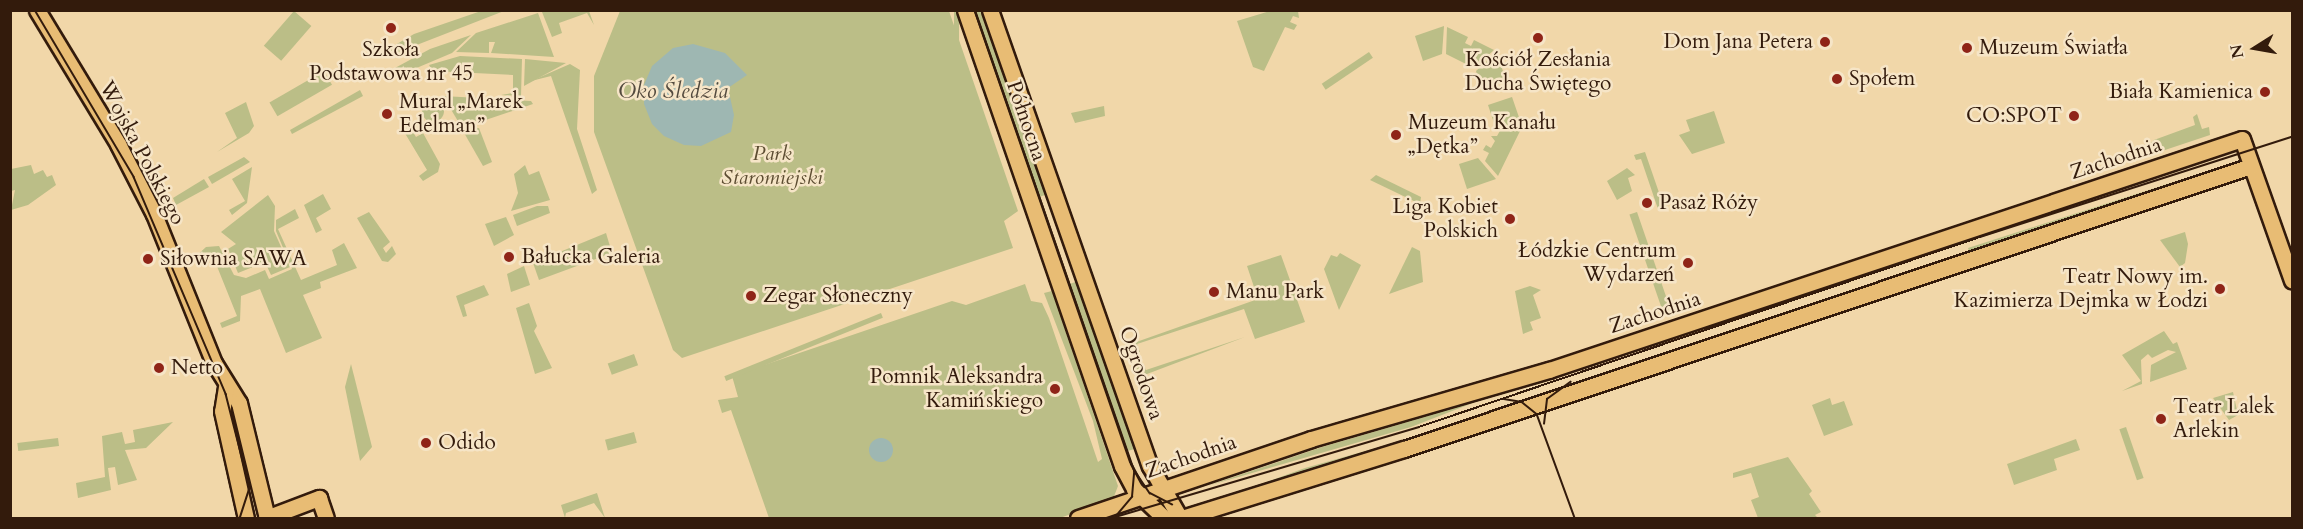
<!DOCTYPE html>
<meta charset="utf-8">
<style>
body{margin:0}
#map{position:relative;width:2303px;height:529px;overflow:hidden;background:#f1d7a9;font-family:Cardo,serif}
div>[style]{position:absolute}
.green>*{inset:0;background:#bbbe87;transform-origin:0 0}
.round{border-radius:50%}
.water>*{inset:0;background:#9eb7b2}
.roads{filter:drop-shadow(2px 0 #331b0c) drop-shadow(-2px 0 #331b0c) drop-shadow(0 2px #331b0c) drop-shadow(0 -2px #331b0c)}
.major>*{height:15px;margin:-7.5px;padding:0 7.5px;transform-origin:7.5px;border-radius:7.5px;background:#e8bc74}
.tram>*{height:1.5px;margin:-0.75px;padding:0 0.75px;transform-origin:0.75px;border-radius:0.75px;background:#331b0c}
.dots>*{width:16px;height:16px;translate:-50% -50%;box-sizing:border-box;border:3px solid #f6e5c7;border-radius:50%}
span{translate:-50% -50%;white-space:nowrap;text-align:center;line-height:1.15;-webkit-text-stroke:5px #f6e5c7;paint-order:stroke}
.poi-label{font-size:21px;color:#331b0c}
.right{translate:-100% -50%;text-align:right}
.left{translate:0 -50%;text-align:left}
.street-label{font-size:21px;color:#331b0c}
.park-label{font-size:21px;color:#5c4c31;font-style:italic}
.water-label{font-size:22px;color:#534a3e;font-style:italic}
.frame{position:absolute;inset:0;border:12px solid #331b0c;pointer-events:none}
.north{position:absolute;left:2225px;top:18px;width:60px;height:60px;-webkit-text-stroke:4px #f6e5c7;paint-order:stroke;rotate:259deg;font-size:16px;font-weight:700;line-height:24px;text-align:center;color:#331b0c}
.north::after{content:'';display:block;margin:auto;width:21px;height:27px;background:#331b0c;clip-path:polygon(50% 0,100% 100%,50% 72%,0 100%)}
</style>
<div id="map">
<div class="green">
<i style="clip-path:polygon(484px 10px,504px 11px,391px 55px,390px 48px,414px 34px)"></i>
<i style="left:294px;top:11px;width:23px;height:46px;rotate:41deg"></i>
<i style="clip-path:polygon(589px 11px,594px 25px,587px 13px,559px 23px,562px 33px,552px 37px,542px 12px)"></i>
<i style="clip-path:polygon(620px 11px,949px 11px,1018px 211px,1004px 221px,1013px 248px,682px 358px,673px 350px,594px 132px,594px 76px)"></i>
<i style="left:954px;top:11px;width:5px;height:116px"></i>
<i style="clip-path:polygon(971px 11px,984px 11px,1048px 194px,1039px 197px)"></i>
<i style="clip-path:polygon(1270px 11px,1298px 11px,1299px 18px,1293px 16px,1290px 22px,1297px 25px,1294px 30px,1285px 27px,1264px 71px,1253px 67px,1237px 21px)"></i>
<i style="clip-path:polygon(538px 13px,554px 57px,491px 53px,495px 42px,489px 42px,489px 53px,456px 52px,476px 33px)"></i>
<i style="clip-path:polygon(1444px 26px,1442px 54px,1423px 61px,1415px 36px)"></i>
<i style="clip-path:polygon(1447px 27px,1468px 37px,1465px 43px,1471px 46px,1474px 40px,1494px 50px,1474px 68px,1446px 54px)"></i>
<i style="clip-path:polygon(471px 35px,452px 53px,400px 75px,395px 68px,430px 49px)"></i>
<i style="left:1369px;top:52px;width:7px;height:57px;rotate:56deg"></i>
<i style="clip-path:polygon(1497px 52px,1506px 81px,1482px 90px,1476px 71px)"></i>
<i style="clip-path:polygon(460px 56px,522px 59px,521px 96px,501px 95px,513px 93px,513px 75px,433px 71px,429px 65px)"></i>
<i style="clip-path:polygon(525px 59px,566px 63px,524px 86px)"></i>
<i style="clip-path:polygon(570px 64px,580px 70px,577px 129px,597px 190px,592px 194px,551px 76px,531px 81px)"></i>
<i style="left:324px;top:71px;width:16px;height:63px;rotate:60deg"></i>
<i style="clip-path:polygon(360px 90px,363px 96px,292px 134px,290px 130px)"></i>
<i style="clip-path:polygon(443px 96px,531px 101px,533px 104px,462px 128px)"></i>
<i style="clip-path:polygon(1512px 97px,1522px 126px,1495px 126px,1488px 105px)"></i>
<i class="round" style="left:422px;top:100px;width:22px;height:22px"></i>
<i style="clip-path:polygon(246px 102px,254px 126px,249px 133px,217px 152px,237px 138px,225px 113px)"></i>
<i style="clip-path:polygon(1104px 106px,1105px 116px,1075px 123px,1071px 113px)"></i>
<i style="clip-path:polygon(1714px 111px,1725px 143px,1692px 154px,1679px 135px,1690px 131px,1686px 120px)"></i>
<i style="clip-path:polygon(2197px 114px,2202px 129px,2209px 127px,2210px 135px,2150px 155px,2142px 150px,2154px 140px,2195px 125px,2193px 117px)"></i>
<i style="clip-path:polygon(407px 122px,416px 137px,423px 133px,440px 164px,438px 172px,423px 181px,419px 176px,427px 170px,403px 130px)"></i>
<i style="clip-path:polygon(479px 128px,492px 162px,483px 166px,463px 131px)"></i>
<i style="clip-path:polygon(1501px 129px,1521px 129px,1498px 176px,1485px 161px,1489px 153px,1483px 150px,1486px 145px,1491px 148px,1495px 141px,1491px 136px,1497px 136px)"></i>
<i style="clip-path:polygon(1645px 152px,1664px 207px,1658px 209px,1641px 159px,1636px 160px,1634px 155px)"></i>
<i style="clip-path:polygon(244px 157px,250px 162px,212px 184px,208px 177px)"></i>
<i style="clip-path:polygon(1478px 158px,1496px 179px,1467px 189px,1459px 164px)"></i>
<i style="clip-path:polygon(31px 165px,34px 174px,43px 170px,47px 177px,52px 175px,56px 185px,28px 205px,11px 210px,15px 190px,11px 191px,11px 169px)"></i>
<i style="clip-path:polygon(525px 165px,529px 175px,539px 171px,550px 200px,511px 211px,518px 193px,514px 174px)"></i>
<i style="clip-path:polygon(252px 167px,247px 203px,232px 215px,229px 210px,245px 201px,232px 179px)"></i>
<i style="clip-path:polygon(1627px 168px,1635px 175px,1628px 178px,1632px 191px,1617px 200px,1607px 181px)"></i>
<i style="clip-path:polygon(2217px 168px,2218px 170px,1970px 253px,1968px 248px)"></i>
<i style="clip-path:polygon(2160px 173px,2161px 177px,1914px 255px)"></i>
<i style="clip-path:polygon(1376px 175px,1421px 197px,1420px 204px,1370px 180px)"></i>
<i style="clip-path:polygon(204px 179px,209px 187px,176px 205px,173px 198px)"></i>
<i style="clip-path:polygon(323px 194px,331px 209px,316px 218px,322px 230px,316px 233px,304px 205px)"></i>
<i style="clip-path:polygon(268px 195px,275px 206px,274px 231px,290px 267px,271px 275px,265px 262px,238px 273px,228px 249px,236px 244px,221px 232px)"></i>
<i style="clip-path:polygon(537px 206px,548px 206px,550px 213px,517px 226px,513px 215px)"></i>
<i style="clip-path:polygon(295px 209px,299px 218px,278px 229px,301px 280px,337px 265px,332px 250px,344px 243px,357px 268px,320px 282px,321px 288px,303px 295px,322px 338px,286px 353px,260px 289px,241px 296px,240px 321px,222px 328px,220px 323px,237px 316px,212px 254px,194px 258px,206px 247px,219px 246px,234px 275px,246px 278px,265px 270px,269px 279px,292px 269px,276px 231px,276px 220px)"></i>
<i style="clip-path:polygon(369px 212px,390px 242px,383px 248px,386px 253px,392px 246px,396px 254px,388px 262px,382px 261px,357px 218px)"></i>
<i style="left:1637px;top:212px;width:107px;height:8px;rotate:71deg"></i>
<i style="clip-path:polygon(506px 217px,514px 235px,494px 246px,485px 224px)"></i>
<i style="clip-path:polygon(2185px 232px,2188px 244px,2185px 263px,2180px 267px,2160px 240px)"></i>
<i style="clip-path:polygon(606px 233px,612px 253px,539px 280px,533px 263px)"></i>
<i style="clip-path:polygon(1412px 247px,1420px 251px,1423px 282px,1389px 294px)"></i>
<i style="clip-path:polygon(1340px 253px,1361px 265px,1339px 310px,1324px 269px,1331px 255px,1337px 257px)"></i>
<i style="clip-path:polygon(1281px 255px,1305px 322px,1255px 339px,1244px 309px,1137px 344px,1140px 352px,1128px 355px,1125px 346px,1258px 299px,1247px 266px)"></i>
<i style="clip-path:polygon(524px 266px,530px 285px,511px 292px,507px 274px)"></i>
<i style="clip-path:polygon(1078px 281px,1138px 448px,1124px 452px,1067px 285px)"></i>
<i style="clip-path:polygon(1025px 284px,1031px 301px,1042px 303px,1049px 318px,1098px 462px,1102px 459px,1093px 421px,1044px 293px,1052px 291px,1118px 486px,1113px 499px,1060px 518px,769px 518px,731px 410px,722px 413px,718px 400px,738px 397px,732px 376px,952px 301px,966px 305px)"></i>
<i style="clip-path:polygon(484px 285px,489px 295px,464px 305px,467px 316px,463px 317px,456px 296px)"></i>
<i style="clip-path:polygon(1530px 286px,1541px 290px,1533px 295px,1541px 318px,1530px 322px,1533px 330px,1523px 334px,1515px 291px)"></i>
<i style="clip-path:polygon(529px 303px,537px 326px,534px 331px,552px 368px,535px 374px,516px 308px)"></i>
<i style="left:881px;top:313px;width:5px;height:169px;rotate:68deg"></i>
<i style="clip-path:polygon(2164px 331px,2173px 344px,2177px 342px,2187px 369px,2150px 382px,2151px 365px,2176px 352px,2168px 350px,2152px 358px,2148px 354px,2141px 360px,2142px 384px,2122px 391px,2141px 381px,2122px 355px)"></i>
<i style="clip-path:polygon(1245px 337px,1139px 377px,1135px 367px,1144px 365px,1146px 370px)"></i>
<i style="left:634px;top:354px;width:12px;height:28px;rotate:70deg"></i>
<i style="clip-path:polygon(351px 364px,372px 447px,360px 461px,345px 387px)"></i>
<i style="clip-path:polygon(2233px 392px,2238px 415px,2229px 420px,2213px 398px)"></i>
<i style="clip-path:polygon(1830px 398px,1832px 405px,1844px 401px,1853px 425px,1824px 436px,1812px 405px)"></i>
<i style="clip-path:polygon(1478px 401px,1411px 427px,1207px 486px,1322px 447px)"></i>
<i style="clip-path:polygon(173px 422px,146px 448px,125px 450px,137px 480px,118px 485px,115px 467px,108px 468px,111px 490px,78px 498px,76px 483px,105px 477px,102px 436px,122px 432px,125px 444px,135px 442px,133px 430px)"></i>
<i style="left:2126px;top:427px;width:54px;height:7px;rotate:71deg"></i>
<i style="left:634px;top:432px;width:11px;height:30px;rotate:75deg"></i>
<i style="left:58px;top:438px;width:8px;height:41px;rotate:83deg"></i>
<i style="clip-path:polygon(2076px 439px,2080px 450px,2054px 459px,2057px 470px,2014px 485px,2007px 464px)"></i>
<i style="clip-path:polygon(1376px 448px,1377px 451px,1212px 502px,1305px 468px)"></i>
<i style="clip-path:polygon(1788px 457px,1812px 491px,1809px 494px,1821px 512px,1815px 515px,1818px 518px,1758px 518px,1751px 500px,1759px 497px,1751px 473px,1733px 478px,1733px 473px)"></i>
<i style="clip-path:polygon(597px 493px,605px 518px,594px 503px,566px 513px,565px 518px,561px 505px)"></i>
</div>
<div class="water">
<i style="clip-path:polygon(693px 44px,725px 53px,747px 75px,728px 88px,734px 115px,731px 132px,701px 146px,684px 145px,664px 136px,652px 124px,644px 104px,644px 85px,652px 66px,673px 48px)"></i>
<i class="round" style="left:869px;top:438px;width:24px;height:24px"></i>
</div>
<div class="roads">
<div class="major">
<i style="left:37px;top:10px;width:157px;rotate:58.8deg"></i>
<i style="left:118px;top:144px;width:79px;rotate:62.8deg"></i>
<i style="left:154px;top:214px;width:161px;rotate:68.1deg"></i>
<i style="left:214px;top:363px;width:47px;rotate:58deg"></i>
<i style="left:239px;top:403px;width:118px;rotate:76.3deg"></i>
<i style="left:965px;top:10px;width:482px;rotate:71deg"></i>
<i style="left:1122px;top:466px;width:26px;rotate:62deg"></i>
<i style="left:1134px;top:489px;width:42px;rotate:44deg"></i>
<i style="left:990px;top:10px;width:483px;rotate:70.7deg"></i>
<i style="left:1150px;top:466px;width:60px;rotate:60deg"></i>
<i style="left:226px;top:387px;width:24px;rotate:99deg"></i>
<i style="left:222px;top:411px;width:110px;rotate:77.4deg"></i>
<i style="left:266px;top:518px;width:57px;rotate:-20.7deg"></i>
<i style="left:319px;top:498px;width:21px;rotate:71deg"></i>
<i style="left:1078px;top:518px;width:246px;rotate:-18.7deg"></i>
<i style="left:1311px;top:439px;width:248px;rotate:-16.2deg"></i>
<i style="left:1549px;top:370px;width:730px;rotate:-18.43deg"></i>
<i style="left:2242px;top:139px;width:150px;rotate:70.5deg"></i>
<i style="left:1182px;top:518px;width:232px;rotate:-17.3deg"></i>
<i style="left:1404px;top:449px;width:893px;rotate:-18.48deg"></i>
</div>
</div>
<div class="tram">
<i style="left:35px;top:10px;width:194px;rotate:59.3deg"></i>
<i style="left:134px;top:177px;width:236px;rotate:67deg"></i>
<i style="left:226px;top:394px;width:97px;rotate:75.7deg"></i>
<i style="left:250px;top:488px;width:32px;rotate:108deg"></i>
<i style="left:975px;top:10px;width:488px;rotate:70.9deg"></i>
<i style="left:1135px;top:471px;width:27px;rotate:56deg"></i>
<i style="left:1150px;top:493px;width:25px;rotate:27deg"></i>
<i style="left:1504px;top:399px;width:18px;rotate:9deg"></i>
<i style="left:1522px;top:402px;width:19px;rotate:39deg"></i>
<i style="left:1537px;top:414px;width:111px;rotate:69.9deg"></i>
<i style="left:1544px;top:424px;width:25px;rotate:-83deg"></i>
<i style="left:1547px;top:399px;width:29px;rotate:-36deg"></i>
<i style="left:1116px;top:516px;width:25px;rotate:-50deg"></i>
<i style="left:1132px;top:497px;width:25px;rotate:-85deg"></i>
<i style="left:1112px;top:518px;width:320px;rotate:-16.5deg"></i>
<i style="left:1419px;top:427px;width:592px;rotate:-18.71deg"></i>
<i style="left:1980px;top:237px;width:328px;rotate:-17.8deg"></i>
</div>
<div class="dots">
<i style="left:391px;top:28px;background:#8f2418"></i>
<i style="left:1538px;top:38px;background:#8f2418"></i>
<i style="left:1825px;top:42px;background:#8f2418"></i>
<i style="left:1967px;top:48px;background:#8f2418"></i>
<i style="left:1837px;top:79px;background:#8f2418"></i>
<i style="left:2265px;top:92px;background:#8f2418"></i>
<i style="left:387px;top:114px;background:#8f2418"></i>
<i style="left:2074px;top:116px;background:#8f2418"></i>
<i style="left:1396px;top:135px;background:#8f2418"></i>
<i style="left:1647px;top:203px;background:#8f2418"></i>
<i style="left:1510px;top:219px;background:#8f2418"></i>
<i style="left:509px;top:257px;background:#8f2418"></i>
<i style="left:148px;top:259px;background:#8f2418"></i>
<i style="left:1688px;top:263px;background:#8f2418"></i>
<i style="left:2220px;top:289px;background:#8f2418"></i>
<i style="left:1214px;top:292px;background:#8f2418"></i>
<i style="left:751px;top:296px;background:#8f2418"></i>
<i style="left:159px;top:368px;background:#8f2418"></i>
<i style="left:1055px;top:389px;background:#8f2418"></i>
<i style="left:2161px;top:419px;background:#8f2418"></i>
<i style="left:426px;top:443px;background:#8f2418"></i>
</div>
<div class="poi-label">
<span class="right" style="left:1813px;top:42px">Dom Jana Petera</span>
<span class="left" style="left:1979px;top:48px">Muzeum Światła</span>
<span style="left:391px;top:62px">Szkoła<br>Podstawowa nr 45</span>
<span style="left:1538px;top:72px">Kościół Zesłania<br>Ducha Świętego</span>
<span class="left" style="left:1849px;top:79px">Społem</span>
<span class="right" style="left:2253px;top:92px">Biała Kamienica</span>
<span class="left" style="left:399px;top:114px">Mural „Marek<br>Edelman”</span>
<span class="right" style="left:2062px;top:116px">CO:SPOT</span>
<span class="left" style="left:1408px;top:135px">Muzeum Kanału<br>„Dętka”</span>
<span class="left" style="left:1659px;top:203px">Pasaż Róży</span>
<span class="right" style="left:1498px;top:219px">Liga Kobiet<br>Polskich</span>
<span class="right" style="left:1676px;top:263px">Łódzkie Centrum<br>Wydarzeń</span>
<span class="left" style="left:521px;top:257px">Bałucka Galeria</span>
<span class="left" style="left:160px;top:259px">Siłownia SAWA</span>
<span class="right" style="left:2208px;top:289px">Teatr Nowy im.<br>Kazimierza Dejmka w Łodzi</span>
<span class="left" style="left:1226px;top:292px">Manu Park</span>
<span class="left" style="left:763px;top:296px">Zegar Słoneczny</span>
<span class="left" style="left:171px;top:368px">Netto</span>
<span class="right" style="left:1043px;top:389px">Pomnik Aleksandra<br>Kamińskiego</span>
<span class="left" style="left:2173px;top:419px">Teatr Lalek<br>Arlekin</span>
<span class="left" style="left:438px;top:443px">Odido</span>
</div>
<div class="street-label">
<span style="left:1026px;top:121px;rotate:71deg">Północna</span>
<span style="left:142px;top:153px;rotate:62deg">Wojska Polskiego</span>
<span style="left:2116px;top:159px;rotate:-18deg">Zachodnia</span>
<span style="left:1655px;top:313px;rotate:-18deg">Zachodnia</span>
<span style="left:1141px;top:373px;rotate:71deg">Ogrodowa</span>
<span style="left:1191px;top:457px;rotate:-19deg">Zachodnia</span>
</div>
<div class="park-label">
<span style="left:772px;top:166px">Park<br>Staromiejski</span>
</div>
<div class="water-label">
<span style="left:673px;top:92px">Oko Śledzia</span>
</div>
<div class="frame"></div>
<div class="north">N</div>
</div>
